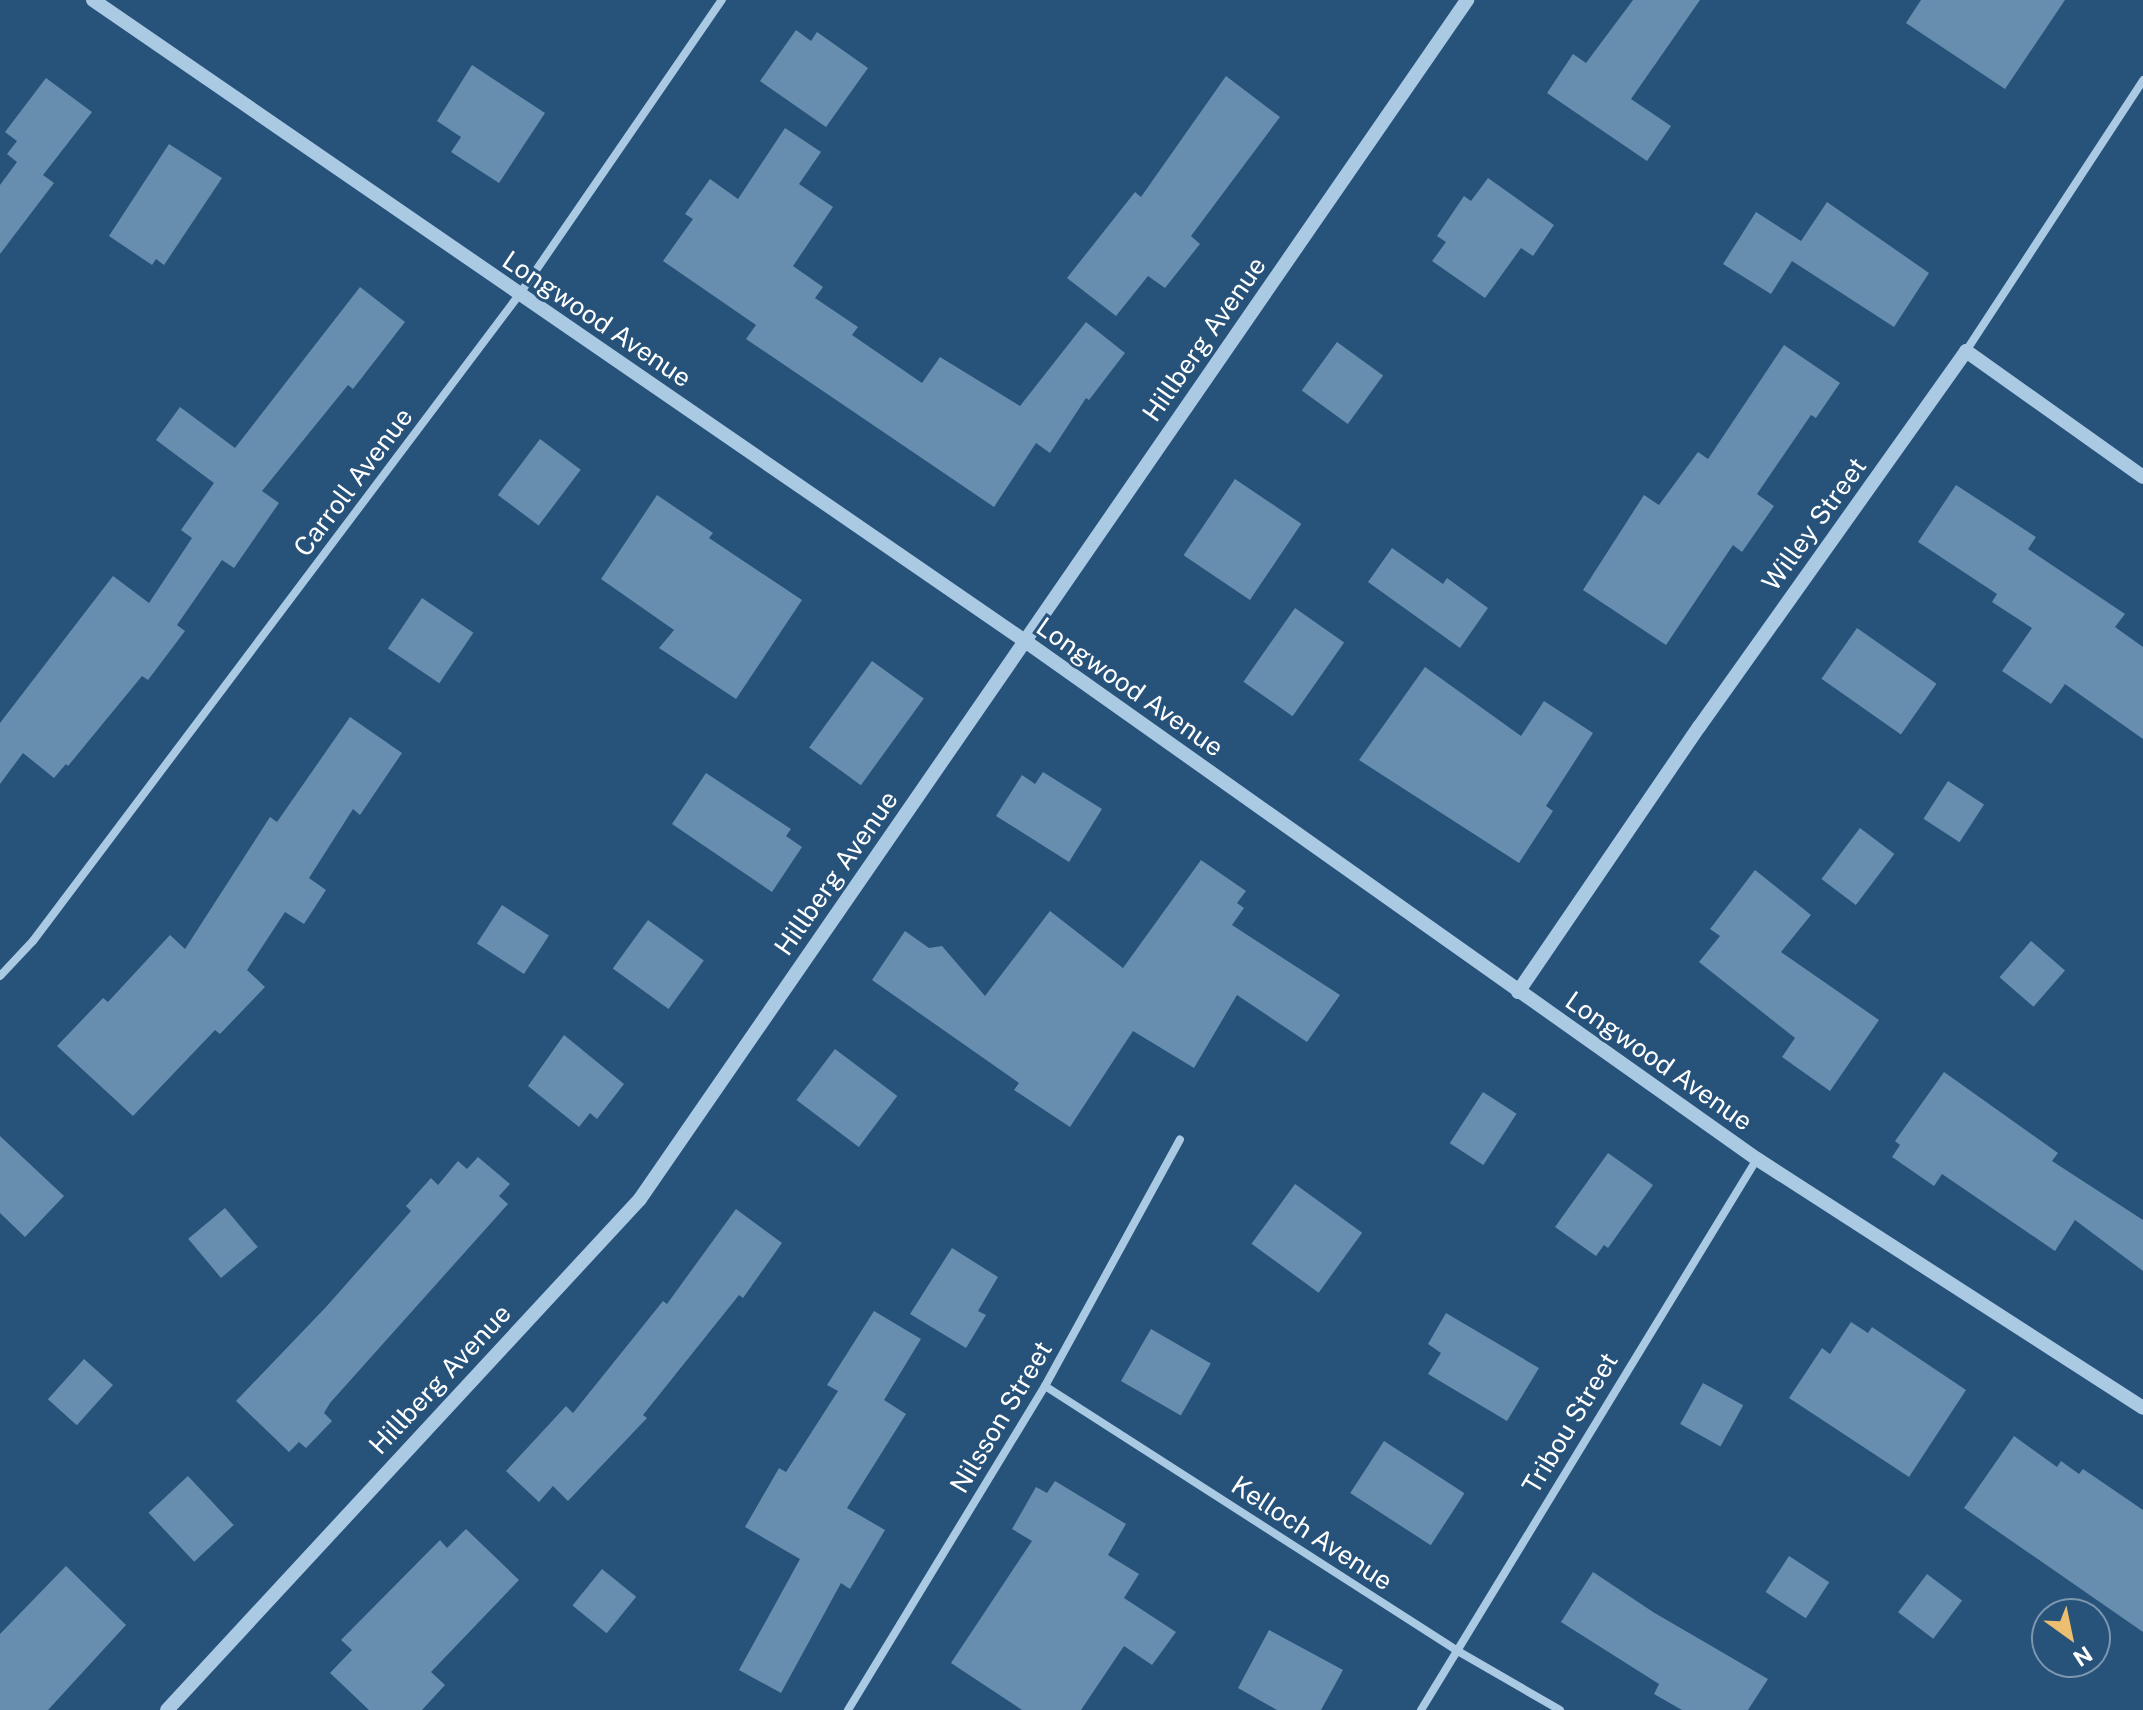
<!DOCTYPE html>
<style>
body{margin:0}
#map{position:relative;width:2143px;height:1710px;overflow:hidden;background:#27527a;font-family:"Public Sans",sans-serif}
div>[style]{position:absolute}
.building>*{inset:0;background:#678eaf;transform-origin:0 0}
.minor>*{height:8px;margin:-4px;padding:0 4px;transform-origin:4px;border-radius:4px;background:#aac9e3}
.tertiary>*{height:14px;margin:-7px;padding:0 7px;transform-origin:7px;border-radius:7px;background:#aac9e3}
span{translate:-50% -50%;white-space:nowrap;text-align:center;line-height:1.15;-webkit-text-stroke:6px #27527a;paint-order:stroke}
.street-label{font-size:26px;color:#fff}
.north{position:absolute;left:2031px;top:1598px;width:80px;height:80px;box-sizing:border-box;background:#27527a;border:2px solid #7d97af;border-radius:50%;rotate:147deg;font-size:22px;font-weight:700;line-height:32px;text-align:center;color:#fff}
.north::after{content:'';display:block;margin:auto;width:28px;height:36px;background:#ebbe70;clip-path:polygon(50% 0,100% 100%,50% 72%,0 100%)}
</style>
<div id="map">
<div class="building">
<i style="clip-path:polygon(1633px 0,1700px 0,1631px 99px,1671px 126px,1647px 161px,1547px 93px,1573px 54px,1586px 63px)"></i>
<i style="clip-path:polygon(1921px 0,2065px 0,2005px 89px,1906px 23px)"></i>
<i style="clip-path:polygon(796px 30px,811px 41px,817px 32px,868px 68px,826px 127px,760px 81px)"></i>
<i style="clip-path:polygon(472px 65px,545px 113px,499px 183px,451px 152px,461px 137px,437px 121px)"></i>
<i style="clip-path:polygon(1226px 76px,1280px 117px,1191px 236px,1200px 244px,1165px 288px,1148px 276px,1116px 316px,1067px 278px,1135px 192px,1141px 197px)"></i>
<i style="clip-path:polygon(46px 78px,92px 112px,43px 175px,54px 183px,0 254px,0 185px,17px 162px,7px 154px,17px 141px,5px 132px)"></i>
<i style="clip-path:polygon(785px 128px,821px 152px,799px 184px,833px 207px,793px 266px,823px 287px,815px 298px,858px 327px,852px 335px,922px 383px,940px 357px,1020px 406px,1086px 322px,1125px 353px,1089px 400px,1086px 398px,1050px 453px,1036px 443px,994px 507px,746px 339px,756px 325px,663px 261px,693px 219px,685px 214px,710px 179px,738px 199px)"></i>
<i style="clip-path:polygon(169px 144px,222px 178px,164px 265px,156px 259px,152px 265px,109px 236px)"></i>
<i style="clip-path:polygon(1488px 178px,1554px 225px,1533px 256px,1521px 248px,1485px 298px,1432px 261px,1446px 242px,1437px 236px,1464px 196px,1471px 201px)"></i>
<i style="clip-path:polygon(1827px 202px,1929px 273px,1894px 327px,1792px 261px,1771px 294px,1723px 264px,1756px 212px,1801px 241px)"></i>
<i style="clip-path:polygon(360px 287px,405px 322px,353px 389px,348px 385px,262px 491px,279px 503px,234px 568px,222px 560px,177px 625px,185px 631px,148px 680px,142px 676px,68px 766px,66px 764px,54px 778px,23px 753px,0 784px,0 723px,113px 576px,149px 603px,192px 538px,181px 530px,214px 483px,156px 440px,180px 407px,235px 448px)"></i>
<i style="left:1337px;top:342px;width:57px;height:60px;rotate:36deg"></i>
<i style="clip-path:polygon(1784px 345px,1840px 383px,1816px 418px,1811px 415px,1757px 494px,1774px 506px,1742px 552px,1733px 545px,1666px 645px,1583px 590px,1644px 495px,1659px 505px,1698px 452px,1708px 459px)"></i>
<i style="left:540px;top:439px;width:51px;height:70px;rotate:37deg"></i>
<i style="left:1235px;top:479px;width:80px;height:92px;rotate:34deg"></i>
<i style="clip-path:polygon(1956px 485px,2036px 537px,2028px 549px,2125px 614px,2115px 627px,2143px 647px,2143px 739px,2065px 684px,2051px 704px,2002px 671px,2032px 628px,1992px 602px,1997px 594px,1918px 542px)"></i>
<i style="clip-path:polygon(657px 495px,713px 533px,709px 538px,802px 600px,736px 699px,659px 648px,674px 630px,601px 579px)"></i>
<i style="clip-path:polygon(1392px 548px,1443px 584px,1447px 578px,1488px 608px,1460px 648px,1368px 582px)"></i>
<i style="left:422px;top:598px;width:62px;height:61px;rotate:34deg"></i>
<i style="left:1295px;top:608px;width:60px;height:90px;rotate:35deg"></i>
<i style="left:1857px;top:628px;width:97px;height:62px;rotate:35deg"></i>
<i style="left:872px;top:661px;width:64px;height:107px;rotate:36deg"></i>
<i style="clip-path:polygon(1425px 667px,1521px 736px,1544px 701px,1593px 733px,1546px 806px,1553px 811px,1519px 863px,1359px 760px)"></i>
<i style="clip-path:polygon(350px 717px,402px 753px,360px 815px,353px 809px,309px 878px,326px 890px,304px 924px,285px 912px,247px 970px,265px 987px,220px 1034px,215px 1030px,133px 1116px,57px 1046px,103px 998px,108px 1002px,170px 935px,185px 949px,270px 817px,277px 822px)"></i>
<i style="clip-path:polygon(1043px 772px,1102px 809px,1069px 862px,996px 816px,1022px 775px,1035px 784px)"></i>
<i style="clip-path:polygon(706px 773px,791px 829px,786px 836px,802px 847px,772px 892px,672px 824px)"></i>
<i style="left:1948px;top:781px;width:43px;height:45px;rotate:33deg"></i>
<i style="left:1860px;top:828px;width:43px;height:64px;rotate:37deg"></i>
<i style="clip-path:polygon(1201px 860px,1246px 891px,1237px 903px,1244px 908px,1232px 925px,1340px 995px,1307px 1042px,1237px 995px,1194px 1068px,1133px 1031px,1070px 1127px,1014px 1090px,1019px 1083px,872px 980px,905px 931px,929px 948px,942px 946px,985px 996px,1050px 911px,1123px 968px)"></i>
<i style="clip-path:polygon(1755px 870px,1811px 915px,1781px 952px,1879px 1020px,1830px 1091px,1782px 1057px,1795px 1038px,1699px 962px,1720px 936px,1710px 929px)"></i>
<i style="left:502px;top:905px;width:56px;height:46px;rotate:33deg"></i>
<i style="left:648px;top:920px;width:69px;height:60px;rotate:36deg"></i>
<i style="left:2031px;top:941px;width:45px;height:48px;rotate:41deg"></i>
<i style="clip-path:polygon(564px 1035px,624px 1084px,597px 1119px,590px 1113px,579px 1127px,528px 1086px)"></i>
<i style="left:835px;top:1049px;width:78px;height:64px;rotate:37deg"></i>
<i style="clip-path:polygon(1944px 1072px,2058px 1153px,2052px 1161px,2143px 1220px,2143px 1271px,2075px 1220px,2055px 1251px,1942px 1174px,1934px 1186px,1892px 1157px,1900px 1145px,1895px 1141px)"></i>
<i style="left:1483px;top:1092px;width:40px;height:61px;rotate:33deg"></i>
<i style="clip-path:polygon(0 1136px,64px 1196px,25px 1237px,0 1213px)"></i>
<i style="clip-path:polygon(1608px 1153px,1653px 1185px,1608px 1248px,1604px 1245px,1596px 1256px,1555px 1227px)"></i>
<i style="clip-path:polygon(478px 1157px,510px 1184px,499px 1196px,508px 1204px,330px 1403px,324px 1413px,332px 1421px,306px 1448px,299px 1442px,289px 1452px,236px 1401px,326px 1307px,411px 1211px,406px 1206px,431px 1178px,438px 1185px,458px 1161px,467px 1169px)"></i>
<i style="left:1295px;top:1184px;width:83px;height:74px;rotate:36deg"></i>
<i style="left:225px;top:1208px;width:51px;height:48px;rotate:50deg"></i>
<i style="clip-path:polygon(736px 1209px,782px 1243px,743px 1298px,739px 1295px,643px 1415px,647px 1418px,568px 1501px,553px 1486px,539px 1502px,506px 1471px,566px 1406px,573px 1413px,663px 1301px,667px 1304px)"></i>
<i style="clip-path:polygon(952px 1248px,998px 1277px,978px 1311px,986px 1315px,966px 1348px,910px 1314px)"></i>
<i style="clip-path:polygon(874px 1311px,921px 1339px,884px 1400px,906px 1414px,847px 1508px,885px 1530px,850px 1589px,841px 1583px,781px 1693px,739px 1670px,800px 1559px,745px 1527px,779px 1468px,786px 1472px,838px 1391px,827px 1385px)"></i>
<i style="clip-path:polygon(1446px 1313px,1539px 1368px,1507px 1421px,1428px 1374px,1441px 1353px,1428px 1344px)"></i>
<i style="clip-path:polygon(1851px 1322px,1868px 1333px,1872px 1327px,1966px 1390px,1909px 1477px,1789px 1398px,1822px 1348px,1830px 1354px)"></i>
<i style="left:1151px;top:1329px;width:69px;height:60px;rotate:30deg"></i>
<i style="left:84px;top:1359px;width:39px;height:54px;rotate:42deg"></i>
<i style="left:1703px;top:1383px;width:46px;height:47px;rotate:29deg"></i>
<i style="clip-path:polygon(2014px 1436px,2057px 1467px,2061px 1461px,2079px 1474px,2083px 1469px,2143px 1510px,2143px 1632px,1964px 1508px)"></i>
<i style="left:1384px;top:1441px;width:96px;height:62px;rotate:33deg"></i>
<i style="left:188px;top:1476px;width:67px;height:54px;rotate:47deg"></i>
<i style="clip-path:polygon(1055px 1481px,1126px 1524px,1108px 1555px,1139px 1574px,1124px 1598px,1176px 1632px,1152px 1665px,1124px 1646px,1081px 1710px,1022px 1710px,951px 1663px,1032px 1541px,1012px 1529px,1036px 1487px,1047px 1493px)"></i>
<i style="clip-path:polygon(466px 1529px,519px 1580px,431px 1672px,445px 1685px,422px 1710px,369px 1710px,330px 1673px,352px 1650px,341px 1640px,440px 1540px,447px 1548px)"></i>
<i style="left:1789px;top:1556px;width:48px;height:43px;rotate:33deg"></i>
<i style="clip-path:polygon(66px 1566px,126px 1625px,48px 1710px,0 1710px,0 1634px)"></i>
<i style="left:602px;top:1569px;width:44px;height:47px;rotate:39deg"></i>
<i style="clip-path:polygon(1593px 1572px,1653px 1612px,1768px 1679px,1748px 1710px,1682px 1710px,1654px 1694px,1659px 1684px,1561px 1622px)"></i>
<i style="left:1927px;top:1574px;width:44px;height:48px;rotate:37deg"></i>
<i style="clip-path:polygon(1269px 1630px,1343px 1670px,1321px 1710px,1277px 1710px,1238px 1688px)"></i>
</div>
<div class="minor">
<i style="left:1966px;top:351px;width:324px;rotate:-56.8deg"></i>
<i style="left:0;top:976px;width:48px;rotate:-46.7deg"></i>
<i style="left:33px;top:941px;width:808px;rotate:-53.05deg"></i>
<i style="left:519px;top:295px;width:358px;rotate:-55.5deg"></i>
<i style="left:1045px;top:1386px;width:488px;rotate:32.7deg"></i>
<i style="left:1456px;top:1650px;width:120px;rotate:30deg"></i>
<i style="left:848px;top:1710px;width:379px;rotate:-58.7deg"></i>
<i style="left:1045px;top:1386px;width:281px;rotate:-61.3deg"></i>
<i style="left:1421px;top:1710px;width:645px;rotate:-58.63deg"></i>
</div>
<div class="tertiary">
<i style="left:93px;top:0;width:1131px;rotate:34.52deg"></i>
<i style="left:1025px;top:641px;width:897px;rotate:35.29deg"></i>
<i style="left:1757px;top:1159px;width:459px;rotate:32.8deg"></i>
<i style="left:1518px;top:992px;width:321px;rotate:-55.7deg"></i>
<i style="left:1699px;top:727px;width:461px;rotate:-54.6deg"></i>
<i style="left:1966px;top:351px;width:217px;rotate:35.4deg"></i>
<i style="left:167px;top:1710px;width:696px;rotate:-47.21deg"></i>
<i style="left:640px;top:1199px;width:1457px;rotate:-55.4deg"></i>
</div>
<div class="street-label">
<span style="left:597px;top:319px;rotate:34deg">Longwood Avenue</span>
<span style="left:1204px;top:339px;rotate:-55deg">Hillberg Avenue</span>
<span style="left:353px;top:482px;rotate:-53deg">Carroll Avenue</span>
<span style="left:1814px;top:524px;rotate:-54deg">Willey Street</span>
<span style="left:1130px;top:687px;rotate:35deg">Longwood Avenue</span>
<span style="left:836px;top:873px;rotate:-55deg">Hillberg Avenue</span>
<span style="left:1659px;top:1061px;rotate:35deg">Longwood Avenue</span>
<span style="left:440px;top:1379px;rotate:-47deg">Hillberg Avenue</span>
<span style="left:1001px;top:1417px;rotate:-59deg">Nilsson Street</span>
<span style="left:1570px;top:1423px;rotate:-59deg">Tribou Street</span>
<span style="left:1312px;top:1533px;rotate:33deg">Kelloch Avenue</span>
</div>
<div class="north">N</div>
</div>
